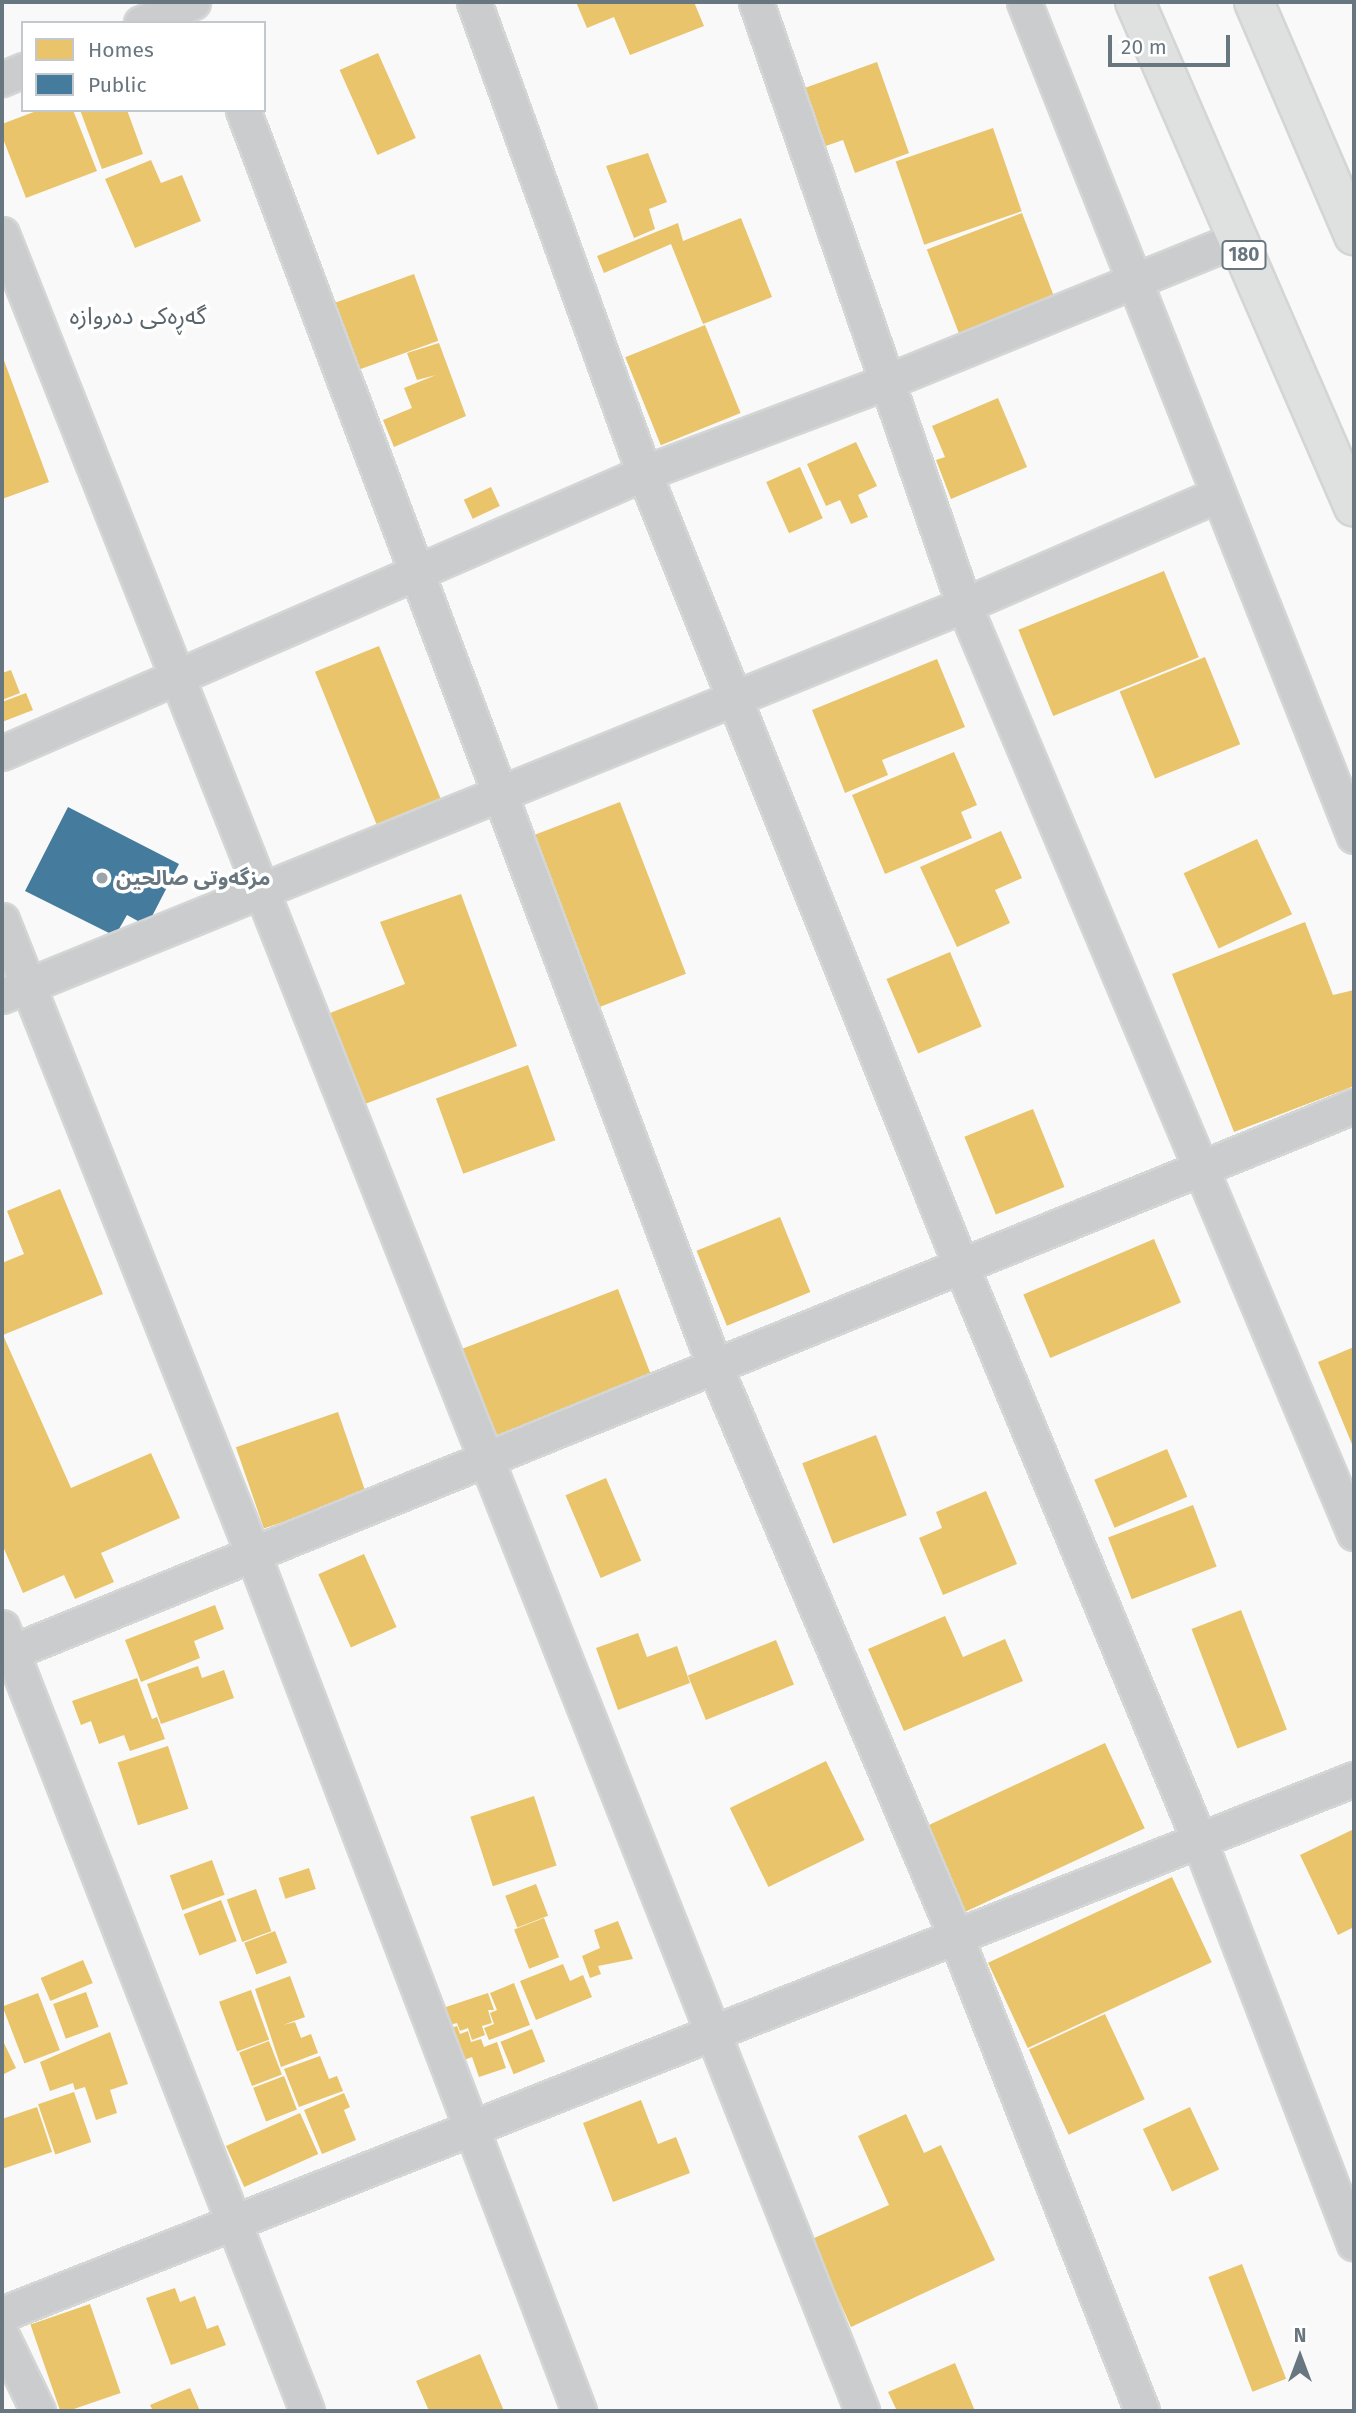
<!DOCTYPE html>
<meta charset="utf-8">
<style>
body{margin:0}
#map{position:relative;width:1356px;height:2413px;overflow:hidden;background:#f9f9f9;font-family:"Fira Sans","Noto Sans Arabic",sans-serif}
div>[style]{position:absolute}
.homes>*{inset:0;background:#e9c46a;transform-origin:0 0}
.public>*{inset:0;background:#457b9d}
.roads{filter:drop-shadow(2px 0 #d4d5d5) drop-shadow(-2px 0 #d4d5d5) drop-shadow(0 2px #d4d5d5) drop-shadow(0 -2px #d4d5d5)}
.street>*{height:33px;margin:-16.5px;padding:0 16.5px;transform-origin:16.5px;border-radius:16.5px;background:#cacccd}
.highway>*{height:38px;margin:-19px;padding:0 19px;transform-origin:19px;border-radius:19px;background:#dfe0e0}
.dots>*{width:19px;height:19px;translate:-50% -50%;box-sizing:border-box;border:4px solid #fff;border-radius:50%}
span{translate:-50% -50%;white-space:nowrap;text-align:center;line-height:1.15;-webkit-text-stroke:7px #fff;paint-order:stroke}
.shield-label span{padding:2px 5px;background:#fff;border:2px solid;border-radius:5px;-webkit-text-stroke-width:0}
.shield-label{font-size:19px;color:#68767f;font-weight:700}
.poi-label{font-size:21px;color:#68767f;font-weight:700}
.left{translate:0 -50%;text-align:left}
.quarter-label{font-size:24px;color:#5a646b}
.frame{position:absolute;inset:0;border:4px solid #68767f;pointer-events:none}
.legend{position:absolute;left:21px;top:21px;width:245px;height:91px;box-sizing:border-box;background:#fff;border:2px solid #c3c8cc;margin:0;padding:9px 12px;list-style:none;font-size:21px;color:#68767f}
.legend li{display:flex;align-items:center;gap:14px;height:35px}
.legend b{width:35px;border:2px solid #c3c8cc}
.north{position:absolute;left:1265px;top:2322px;width:70px;height:70px;-webkit-text-stroke:5px #fff;paint-order:stroke;rotate:0deg;font-size:19px;font-weight:700;line-height:28px;text-align:center;color:#68767f}
.north::after{content:'';display:block;margin:auto;width:24px;height:32px;background:#68767f;clip-path:polygon(50% 0,100% 100%,50% 72%,0 100%)}
.scale{position:absolute;left:1108px;top:35px;width:122px;height:32px;box-sizing:border-box;border:4px solid #68767f;border-top:0;padding-left:9px;font-size:21px;line-height:24px;white-space:nowrap;color:#68767f;-webkit-text-stroke:5px #fff;paint-order:stroke}
</style>
<div id="map">
<div class="homes">
<i style="clip-path:polygon(576px 2px,694px 2px,704px 26px,630px 55px,614px 17px,587px 28px)"></i>
<i style="left:378px;top:53px;width:93px;height:42px;rotate:66deg"></i>
<i style="clip-path:polygon(877px 62px,909px 153px,855px 173px,843px 140px,823px 147px,802px 89px)"></i>
<i style="clip-path:polygon(39px 110px,73px 110px,97px 171px,26px 198px,2px 136px,2px 124px)"></i>
<i style="clip-path:polygon(80px 110px,127px 110px,143px 154px,102px 169px)"></i>
<i style="left:993px;top:128px;width:88px;height:103px;rotate:71deg"></i>
<i style="clip-path:polygon(648px 153px,667px 202px,649px 209px,655px 229px,634px 238px,606px 166px)"></i>
<i style="clip-path:polygon(151px 160px,161px 183px,182px 175px,201px 221px,135px 248px,105px 179px)"></i>
<i style="left:1022px;top:213px;width:94px;height:102px;rotate:69deg"></i>
<i style="clip-path:polygon(741px 218px,772px 297px,703px 324px,671px 244px,604px 273px,597px 256px,678px 223px,683px 241px)"></i>
<i style="left:414px;top:274px;width:71px;height:84px;rotate:70deg"></i>
<i style="left:705px;top:325px;width:95px;height:86px;rotate:68deg"></i>
<i style="clip-path:polygon(439px 343px,466px 416px,394px 447px,383px 420px,412px 408px,404px 388px,436px 375px,417px 380px,407px 353px)"></i>
<i style="clip-path:polygon(2px 355px,49px 482px,2px 499px)"></i>
<i style="clip-path:polygon(998px 398px,1027px 467px,951px 499px,936px 460px,945px 457px,932px 426px)"></i>
<i style="clip-path:polygon(856px 442px,877px 486px,858px 495px,868px 517px,851px 524px,840px 500px,826px 506px,807px 464px)"></i>
<i style="left:800px;top:467px;width:56px;height:37px;rotate:66deg"></i>
<i style="left:491px;top:487px;width:21px;height:30px;rotate:65deg"></i>
<i style="left:1164px;top:571px;width:93px;height:157px;rotate:68deg"></i>
<i style="left:379px;top:646px;width:164px;height:69px;rotate:68deg"></i>
<i style="left:1205px;top:657px;width:94px;height:92px;rotate:68deg"></i>
<i style="clip-path:polygon(937px 659px,965px 727px,882px 760px,888px 775px,845px 793px,812px 710px)"></i>
<i style="clip-path:polygon(11px 670px,20px 693px,2px 700px,2px 673px)"></i>
<i style="clip-path:polygon(26px 693px,33px 710px,2px 722px,2px 702px)"></i>
<i style="clip-path:polygon(954px 752px,977px 805px,961px 812px,972px 838px,885px 874px,852px 795px)"></i>
<i style="left:620px;top:802px;width:184px;height:96px;rotate:69deg"></i>
<i style="clip-path:polygon(1001px 831px,1022px 878px,995px 890px,1010px 923px,957px 947px,920px 867px)"></i>
<i style="left:1257px;top:839px;width:83px;height:81px;rotate:65deg"></i>
<i style="clip-path:polygon(461px 894px,517px 1046px,365px 1104px,330px 1013px,405px 984px,380px 922px)"></i>
<i style="clip-path:polygon(1305px 922px,1333px 995px,1354px 990px,1354px 1086px,1234px 1132px,1172px 974px)"></i>
<i style="left:950px;top:952px;width:81px;height:69px;rotate:67deg"></i>
<i style="left:528px;top:1065px;width:80px;height:98px;rotate:70deg"></i>
<i style="left:1033px;top:1109px;width:84px;height:74px;rotate:68deg"></i>
<i style="clip-path:polygon(60px 1189px,103px 1294px,3px 1335px,71px 1488px,151px 1453px,180px 1518px,101px 1553px,114px 1582px,75px 1599px,64px 1575px,23px 1593px,2px 1544px,2px 1263px,24px 1254px,7px 1211px)"></i>
<i style="left:780px;top:1217px;width:81px;height:90px;rotate:68deg"></i>
<i style="left:1154px;top:1239px;width:69px;height:142px;rotate:67deg"></i>
<i style="left:618px;top:1289px;width:97px;height:185px;rotate:69deg"></i>
<i style="clip-path:polygon(1354px 1347px,1354px 1449px,1318px 1362px)"></i>
<i style="left:338px;top:1412px;width:86px;height:108px;rotate:71deg"></i>
<i style="left:876px;top:1435px;width:86px;height:79px;rotate:69deg"></i>
<i style="left:1167px;top:1449px;width:52px;height:79px;rotate:67deg"></i>
<i style="left:606px;top:1478px;width:90px;height:44px;rotate:67deg"></i>
<i style="clip-path:polygon(986px 1491px,1017px 1564px,943px 1595px,919px 1538px,942px 1528px,936px 1512px)"></i>
<i style="left:1193px;top:1505px;width:66px;height:91px;rotate:69deg"></i>
<i style="left:364px;top:1554px;width:80px;height:50px;rotate:66deg"></i>
<i style="clip-path:polygon(215px 1605px,224px 1629px,194px 1641px,200px 1658px,141px 1682px,125px 1640px)"></i>
<i style="left:1241px;top:1610px;width:128px;height:53px;rotate:69deg"></i>
<i style="clip-path:polygon(945px 1616px,963px 1657px,1005px 1639px,1023px 1681px,904px 1731px,868px 1649px)"></i>
<i style="clip-path:polygon(638px 1633px,647px 1657px,677px 1646px,690px 1683px,618px 1710px,596px 1648px)"></i>
<i style="left:776px;top:1640px;width:48px;height:95px;rotate:68deg"></i>
<i style="clip-path:polygon(198px 1666px,202px 1678px,224px 1670px,234px 1698px,161px 1724px,147px 1684px)"></i>
<i style="clip-path:polygon(137px 1678px,152px 1719px,157px 1717px,165px 1739px,130px 1751px,124px 1735px,99px 1744px,91px 1721px,81px 1725px,72px 1701px)"></i>
<i style="left:1105px;top:1743px;width:94px;height:202px;rotate:65deg"></i>
<i style="left:168px;top:1746px;width:66px;height:53px;rotate:72deg"></i>
<i style="left:826px;top:1761px;width:88px;height:107px;rotate:64deg"></i>
<i style="left:534px;top:1796px;width:73px;height:67px;rotate:72deg"></i>
<i style="clip-path:polygon(1354px 1829px,1354px 1927px,1338px 1935px,1300px 1855px)"></i>
<i style="left:212px;top:1860px;width:37px;height:45px;rotate:70deg"></i>
<i style="left:309px;top:1868px;width:22px;height:32px;rotate:72deg"></i>
<i style="left:1172px;top:1877px;width:94px;height:203px;rotate:65deg"></i>
<i style="left:536px;top:1884px;width:34px;height:33px;rotate:69deg"></i>
<i style="left:256px;top:1889px;width:45px;height:31px;rotate:70deg"></i>
<i style="left:221px;top:1900px;width:44px;height:40px;rotate:69deg"></i>
<i style="left:544px;top:1918px;width:42px;height:32px;rotate:69deg"></i>
<i style="clip-path:polygon(618px 1921px,633px 1959px,598px 1966px,601px 1974px,590px 1978px,582px 1956px,600px 1948px,594px 1930px)"></i>
<i style="left:275px;top:1931px;width:34px;height:33px;rotate:69deg"></i>
<i style="left:83px;top:1960px;width:25px;height:46px;rotate:67deg"></i>
<i style="clip-path:polygon(563px 1964px,570px 1981px,583px 1975px,592px 1997px,536px 2020px,520px 1981px)"></i>
<i style="clip-path:polygon(290px 1976px,305px 2017px,283px 2025px,295px 2022px,301px 2038px,311px 2034px,318px 2053px,281px 2067px,255px 1989px)"></i>
<i style="clip-path:polygon(514px 1983px,530px 2025px,489px 2040px,484px 2028px,494px 2024px,490px 2013px,497px 2010px,490px 1993px)"></i>
<i style="left:251px;top:1990px;width:53px;height:34px;rotate:70deg"></i>
<i style="left:86px;top:1992px;width:37px;height:35px;rotate:70deg"></i>
<i style="left:38px;top:1993px;width:61px;height:38px;rotate:69deg"></i>
<i style="clip-path:polygon(488px 1993px,494px 2010px,488px 2010px,492px 2023px,482px 2026px,485px 2035px,472px 2040px,468px 2028px,460px 2031px,457px 2023px,449px 2025px,443px 2008px)"></i>
<i style="left:1105px;top:2014px;width:94px;height:84px;rotate:65deg"></i>
<i style="clip-path:polygon(457px 2026px,460px 2034px,468px 2031px,471px 2042px,481px 2039px,484px 2047px,497px 2042px,506px 2068px,479px 2077px,472px 2057px,461px 2061px,449px 2029px)"></i>
<i style="left:532px;top:2029px;width:35px;height:34px;rotate:68deg"></i>
<i style="clip-path:polygon(110px 2032px,128px 2084px,110px 2090px,117px 2113px,96px 2120px,85px 2087px,75px 2090px,73px 2083px,50px 2091px,40px 2062px)"></i>
<i style="clip-path:polygon(2px 2039px,16px 2068px,2px 2075px)"></i>
<i style="left:269px;top:2041px;width:36px;height:32px;rotate:69deg"></i>
<i style="clip-path:polygon(320px 2056px,329px 2079px,337px 2076px,343px 2091px,299px 2107px,284px 2069px)"></i>
<i style="left:284px;top:2076px;width:36px;height:33px;rotate:69deg"></i>
<i style="left:74px;top:2092px;width:53px;height:38px;rotate:71deg"></i>
<i style="clip-path:polygon(344px 2093px,350px 2107px,344px 2110px,356px 2140px,322px 2154px,304px 2110px)"></i>
<i style="clip-path:polygon(641px 2100px,658px 2144px,676px 2137px,690px 2173px,613px 2202px,583px 2123px)"></i>
<i style="clip-path:polygon(37px 2107px,52px 2152px,2px 2169px,2px 2119px)"></i>
<i style="left:1190px;top:2107px;width:69px;height:52px;rotate:65deg"></i>
<i style="left:300px;top:2113px;width:45px;height:81px;rotate:66deg"></i>
<i style="clip-path:polygon(906px 2114px,924px 2153px,941px 2145px,995px 2260px,851px 2327px,812px 2239px,889px 2205px,858px 2136px)"></i>
<i style="left:1242px;top:2264px;width:123px;height:36px;rotate:69deg"></i>
<i style="clip-path:polygon(175px 2288px,180px 2302px,195px 2296px,207px 2329px,218px 2325px,226px 2345px,171px 2365px,146px 2298px)"></i>
<i style="left:90px;top:2304px;width:94px;height:63px;rotate:71deg"></i>
<i style="clip-path:polygon(480px 2354px,504px 2411px,429px 2411px,416px 2381px)"></i>
<i style="clip-path:polygon(955px 2363px,975px 2411px,897px 2411px,888px 2392px)"></i>
<i style="clip-path:polygon(190px 2388px,200px 2411px,153px 2411px,150px 2405px)"></i>
</div>
<div class="public">
<i style="clip-path:polygon(68px 807px,179px 864px,147px 926px,127px 915px,115px 936px,25px 891px)"></i>
</div>
<div class="roads">
<div class="street">
<i style="left:474px;top:2px;width:501px;rotate:70.15deg"></i>
<i style="left:644px;top:473px;width:856px;rotate:68.2deg"></i>
<i style="left:962px;top:1268px;width:619px;rotate:67.49deg"></i>
<i style="left:1199px;top:1840px;width:432px;rotate:69deg"></i>
<i style="left:756px;top:2px;width:638px;rotate:70.97deg"></i>
<i style="left:964px;top:605px;width:1007px;rotate:67.2deg"></i>
<i style="left:1024px;top:2px;width:897px;rotate:68.41deg"></i>
<i style="left:141px;top:23px;width:56px;rotate:-22deg"></i>
<i style="left:2px;top:79px;width:23px;rotate:-23deg"></i>
<i style="left:243px;top:110px;width:1343px;rotate:69.42deg"></i>
<i style="left:715px;top:1367px;width:619px;rotate:67.08deg"></i>
<i style="left:956px;top:1937px;width:509px;rotate:68.57deg"></i>
<i style="left:2px;top:234px;width:2341px;rotate:68.44deg"></i>
<i style="left:2px;top:753px;width:700px;rotate:-23.56deg"></i>
<i style="left:644px;top:473px;width:255px;rotate:-20.6deg"></i>
<i style="left:883px;top:383px;width:382px;rotate:-22.1deg"></i>
<i style="left:2px;top:920px;width:682px;rotate:68.4deg"></i>
<i style="left:253px;top:1554px;width:917px;rotate:69.17deg"></i>
<i style="left:2px;top:996px;width:1038px;rotate:-22.12deg"></i>
<i style="left:964px;top:605px;width:276px;rotate:-23.5deg"></i>
<i style="left:2px;top:1627px;width:841px;rotate:68.74deg"></i>
<i style="left:2px;top:1656px;width:1460px;rotate:-22.14deg"></i>
<i style="left:2px;top:2314px;width:1454px;rotate:-21.59deg"></i>
<i style="left:2px;top:2336px;width:83px;rotate:64.4deg"></i>
</div>
<div class="highway">
<i style="left:1135px;top:2px;width:550px;rotate:66.56deg"></i>
<i style="left:1254px;top:2px;width:254px;rotate:66.8deg"></i>
</div>
</div>
<div class="dots">
<i style="left:102px;top:878px;background:#9ba4aa"></i>
</div>
<div class="shield-label">
<span style="left:1244px;top:255px">180</span>
</div>
<div class="poi-label">
<span class="left" style="left:116px;top:878px">مزگەوتی صالحین</span>
</div>
<div class="quarter-label">
<span style="left:138px;top:317px">گەڕەکی دەروازە</span>
</div>
<div class="frame"></div>
<ul class="legend">
<li><b style="height:19px;background:#e9c46a"></b>Homes</li>
<li><b style="height:19px;background:#457b9d"></b>Public</li>
</ul>
<div class="north">N</div>
<div class="scale">20 m</div>
</div>
